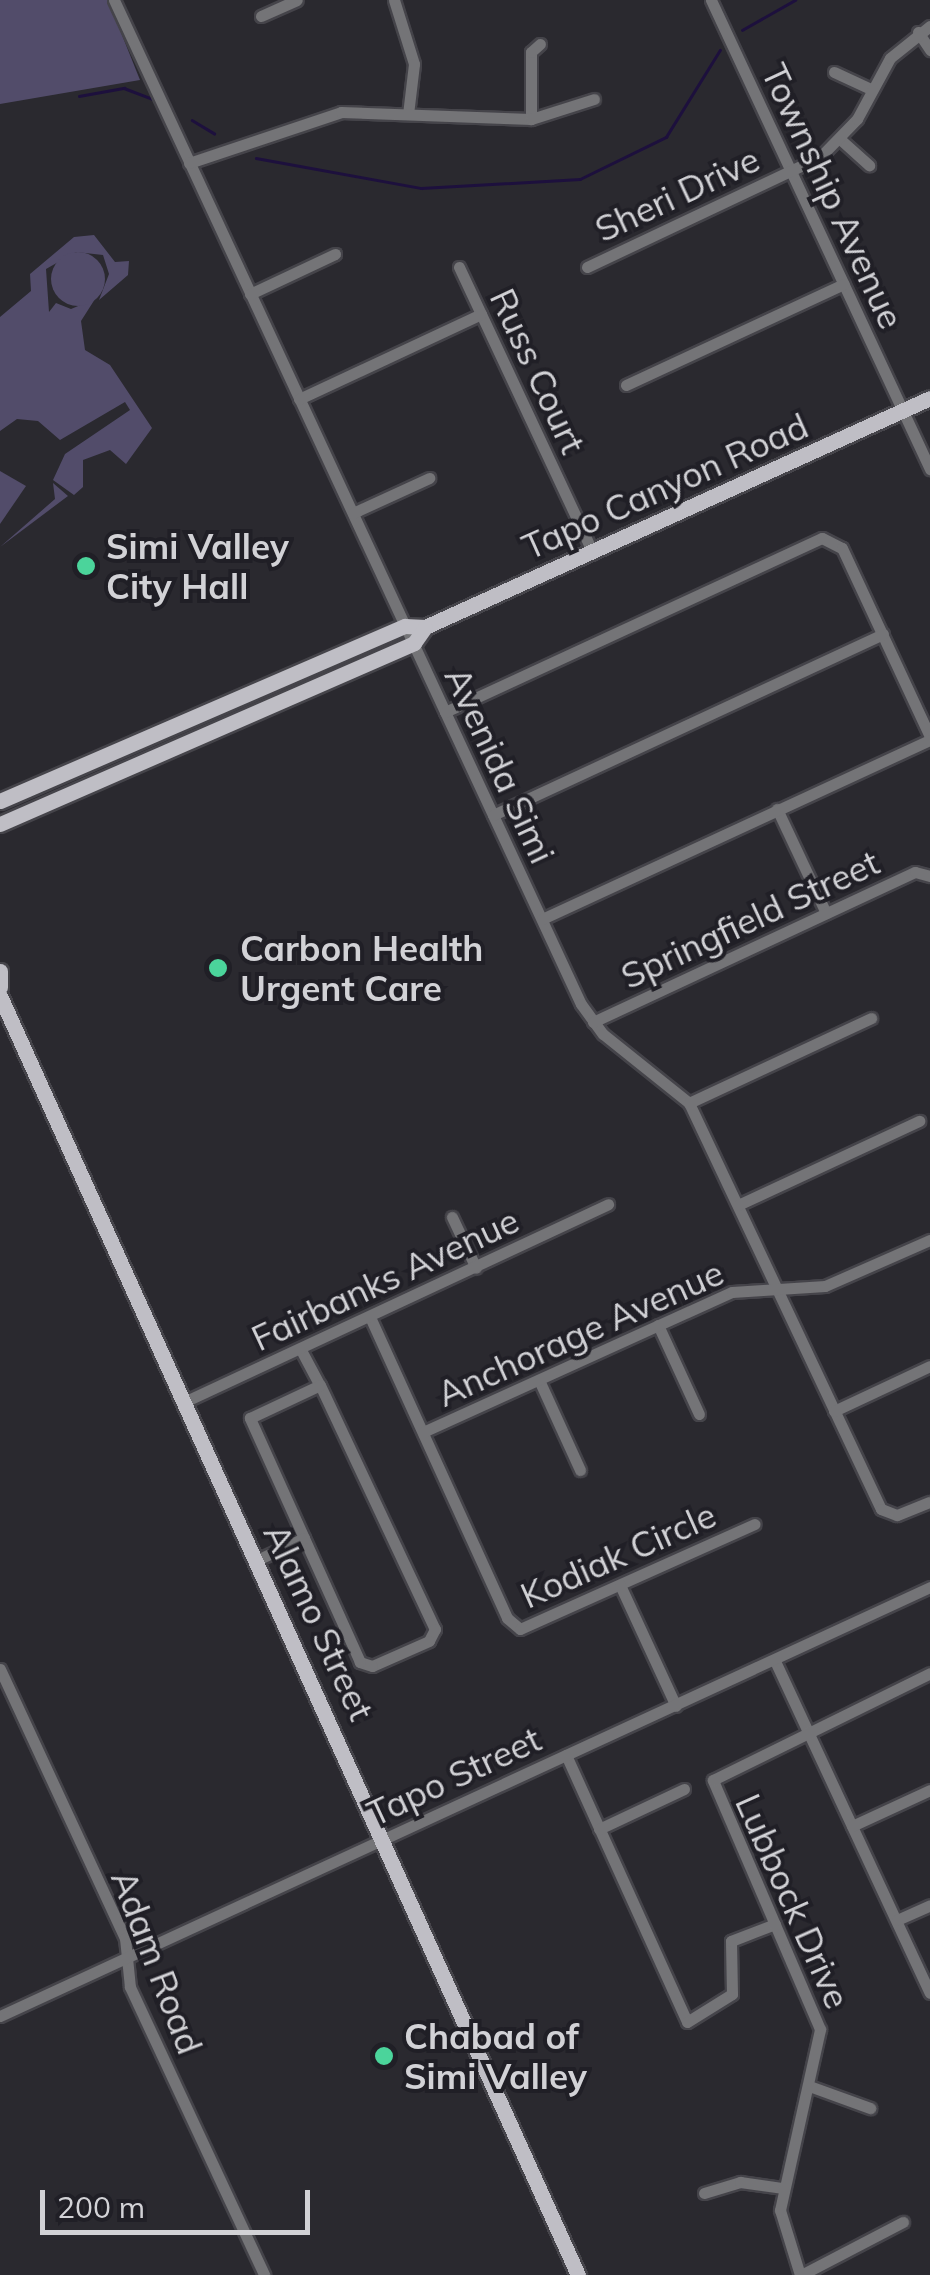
<!DOCTYPE html>
<style>
body{margin:0}
#map{position:relative;width:930px;height:2275px;overflow:hidden;background:#2a292f;font-family:Mulish,sans-serif}
div>[style]{position:absolute}
.green>*{inset:0;background:#524c6a}
.round{border-radius:50%}
.stream>*{height:2.5px;margin:-1.25px;padding:0 1.25px;transform-origin:1.25px;border-radius:1.25px;background:#1d103d}
.roads{filter:drop-shadow(2px 0 #45444a) drop-shadow(-2px 0 #45444a) drop-shadow(0 2px #45444a) drop-shadow(0 -2px #45444a)}
.minor>*{height:11px;margin:-5.5px;padding:0 5.5px;transform-origin:5.5px;border-radius:5.5px;background:#747477}
.major>*{height:15px;margin:-7.5px;padding:0 7.5px;transform-origin:7.5px;border-radius:7.5px;background:#bfbec5}
.dots>*{width:28px;height:28px;translate:-50% -50%;box-sizing:border-box;border:5px solid #201f26;border-radius:50%}
span{translate:-50% -50%;white-space:nowrap;text-align:center;line-height:1.15;-webkit-text-stroke:8px #201f26;paint-order:stroke}
.street-label{font-size:35px;color:#d2d2d6}
.poi-label{font-size:35px;color:#d2d2d6;font-weight:700}
.left{translate:0 -50%;text-align:left}
.scale{position:absolute;left:40px;top:2190px;width:270px;height:45px;box-sizing:border-box;border:5px solid #d2d2d6;border-top:0;padding-left:12px;font-size:30px;line-height:35px;white-space:nowrap;color:#d2d2d6;-webkit-text-stroke:8px #201f26;paint-order:stroke}
</style>
<div id="map">
<div class="green">
<i style="clip-path:polygon(0 0,108px 0,140px 80px,0 104px)"></i>
<i style="clip-path:polygon(94px 235px,115px 262px,129px 261px,128px 275px,99px 300px,109px 274px,103px 255px,76px 252px,46px 269px,49px 312px,56px 303px,71px 309px,95px 299px,81px 321px,85px 350px,110px 365px,152px 428px,126px 464px,110px 450px,83px 460px,83px 487px,74px 495px,53px 480px,65px 454px,130px 410px,125px 402px,60px 440px,38px 421px,17px 419px,0 431px,0 317px,31px 291px,30px 274px,74px 237px)"></i>
<i class="round" style="left:51px;top:252px;width:54px;height:54px"></i>
<i style="clip-path:polygon(0 471px,26px 486px,0 524px)"></i>
<i style="clip-path:polygon(53px 483px,68px 496px,0 547px,55px 499px)"></i>
</div>
<div class="stream">
<i style="left:742px;top:30px;width:61px;rotate:-29.5deg"></i>
<i style="left:79px;top:96px;width:46px;rotate:-10.1deg"></i>
<i style="left:124px;top:88px;width:30px;rotate:21deg"></i>
<i style="left:192px;top:120px;width:26px;rotate:31deg"></i>
<i style="left:256px;top:158px;width:168px;rotate:10.3deg"></i>
<i style="left:421px;top:188px;width:159px;rotate:-3.2deg"></i>
<i style="left:580px;top:179px;width:96px;rotate:-26deg"></i>
<i style="left:666px;top:137px;width:102px;rotate:-58.2deg"></i>
</div>
<div class="roads">
<div class="minor">
<i style="left:114px;top:0;width:1107px;rotate:65.06deg"></i>
<i style="left:581px;top:1004px;width:37px;rotate:54deg"></i>
<i style="left:603px;top:1034px;width:110px;rotate:38.7deg"></i>
<i style="left:689px;top:1103px;width:449px;rotate:64.7deg"></i>
<i style="left:881px;top:1509px;width:17px;rotate:21deg"></i>
<i style="left:897px;top:1515px;width:35px;rotate:-22deg"></i>
<i style="left:394px;top:0;width:67px;rotate:72.6deg"></i>
<i style="left:414px;top:64px;width:50px;rotate:96.8deg"></i>
<i style="left:711px;top:0;width:518px;rotate:64.97deg"></i>
<i style="left:261px;top:16px;width:39px;rotate:-24deg"></i>
<i style="left:918px;top:32px;width:22px;rotate:56deg"></i>
<i style="left:834px;top:72px;width:41px;rotate:24.7deg"></i>
<i style="left:531px;top:119px;width:67px;rotate:-90deg"></i>
<i style="left:531px;top:52px;width:12px;rotate:-42deg"></i>
<i style="left:841px;top:140px;width:38px;rotate:42deg"></i>
<i style="left:189px;top:163px;width:160px;rotate:-18.5deg"></i>
<i style="left:341px;top:112px;width:190px;rotate:2.1deg"></i>
<i style="left:531px;top:119px;width:66px;rotate:-17.6deg"></i>
<i style="left:459px;top:267px;width:316px;rotate:64.9deg"></i>
<i style="left:587px;top:267px;width:258px;rotate:-25.3deg"></i>
<i style="left:820px;top:157px;width:53px;rotate:-45.8deg"></i>
<i style="left:857px;top:119px;width:69px;rotate:-61.6deg"></i>
<i style="left:890px;top:58px;width:51px;rotate:-38.7deg"></i>
<i style="left:250px;top:294px;width:94px;rotate:-25.2deg"></i>
<i style="left:626px;top:385px;width:240px;rotate:-24.9deg"></i>
<i style="left:299px;top:399px;width:201px;rotate:-25deg"></i>
<i style="left:353px;top:513px;width:84px;rotate:-24.7deg"></i>
<i style="left:445px;top:712px;width:415px;rotate:-24.8deg"></i>
<i style="left:822px;top:538px;width:22px;rotate:27deg"></i>
<i style="left:842px;top:548px;width:208px;rotate:65deg"></i>
<i style="left:777px;top:809px;width:115px;rotate:64.8deg"></i>
<i style="left:493px;top:815px;width:430px;rotate:-24.9deg"></i>
<i style="left:542px;top:919px;width:427px;rotate:-24.8deg"></i>
<i style="left:593px;top:1022px;width:355px;rotate:-25deg"></i>
<i style="left:915px;top:872px;width:16px;rotate:15deg"></i>
<i style="left:689px;top:1103px;width:201px;rotate:-25deg"></i>
<i style="left:738px;top:1205px;width:200px;rotate:-24.9deg"></i>
<i style="left:452px;top:1217px;width:56px;rotate:64.8deg"></i>
<i style="left:370px;top:1317px;width:331px;rotate:65.5deg"></i>
<i style="left:507px;top:1618px;width:17px;rotate:40deg"></i>
<i style="left:520px;top:1629px;width:257px;rotate:-24.1deg"></i>
<i style="left:658px;top:1325px;width:98px;rotate:65.3deg"></i>
<i style="left:301px;top:1350px;width:40px;rotate:62deg"></i>
<i style="left:320px;top:1385px;width:270px;rotate:64.8deg"></i>
<i style="left:435px;top:1629px;width:13px;rotate:117deg"></i>
<i style="left:429px;top:1641px;width:62px;rotate:156.3deg"></i>
<i style="left:372px;top:1666px;width:13px;rotate:-162deg"></i>
<i style="left:360px;top:1662px;width:268px;rotate:-114.3deg"></i>
<i style="left:250px;top:1418px;width:77px;rotate:-25.2deg"></i>
<i style="left:539px;top:1380px;width:99px;rotate:65.5deg"></i>
<i style="left:184px;top:1402px;width:468px;rotate:-25deg"></i>
<i style="left:834px;top:1411px;width:106px;rotate:-25.1deg"></i>
<i style="left:423px;top:1432px;width:339px;rotate:-24.4deg"></i>
<i style="left:732px;top:1292px;width:93px;rotate:-3.7deg"></i>
<i style="left:825px;top:1286px;width:115px;rotate:-23.7deg"></i>
<i style="left:257px;top:1560px;width:52px;rotate:-25.1deg"></i>
<i style="left:620px;top:1585px;width:133px;rotate:65.2deg"></i>
<i style="left:775px;top:1661px;width:366px;rotate:65deg"></i>
<i style="left:0;top:1669px;width:297px;rotate:65.1deg"></i>
<i style="left:125px;top:1938px;width:49px;rotate:84.2deg"></i>
<i style="left:130px;top:1987px;width:318px;rotate:65deg"></i>
<i style="left:566px;top:1755px;width:293px;rotate:65.6deg"></i>
<i style="left:687px;top:2022px;width:53px;rotate:-31.9deg"></i>
<i style="left:732px;top:1994px;width:53px;rotate:-91.1deg"></i>
<i style="left:731px;top:1941px;width:47px;rotate:-21.1deg"></i>
<i style="left:852px;top:1826px;width:86px;rotate:-24.8deg"></i>
<i style="left:599px;top:1829px;width:94px;rotate:-25.2deg"></i>
<i style="left:897px;top:1920px;width:36px;rotate:-24deg"></i>
<i style="left:0;top:2016px;width:1024px;rotate:-24.76deg"></i>
<i style="left:812px;top:2087px;width:62px;rotate:19.9deg"></i>
<i style="left:704px;top:2193px;width:38px;rotate:-17deg"></i>
<i style="left:740px;top:2182px;width:42px;rotate:8.1deg"></i>
<i style="left:800px;top:2275px;width:68px;rotate:-107.1deg"></i>
<i style="left:780px;top:2210px;width:185px;rotate:-77.5deg"></i>
<i style="left:820px;top:2029px;width:271px;rotate:-113.3deg"></i>
<i style="left:713px;top:1780px;width:242px;rotate:-26.2deg"></i>
<i style="left:801px;top:2275px;width:115px;rotate:-27.5deg"></i>
</div>
<div class="major">
<i style="left:0;top:801px;width:441px;rotate:-23.4deg"></i>
<i style="left:405px;top:626px;width:20px;rotate:3deg"></i>
<i style="left:425px;top:627px;width:554px;rotate:-24.39deg"></i>
<i style="left:0;top:824px;width:452px;rotate:-23.6deg"></i>
<i style="left:414px;top:643px;width:19px;rotate:-55deg"></i>
<i style="left:0;top:971px;width:16px;rotate:90deg"></i>
<i style="left:0;top:996px;width:1404px;rotate:65.68deg"></i>
</div>
</div>
<div class="dots">
<i style="left:86px;top:566px;background:#4bd49b"></i>
<i style="left:218px;top:968px;background:#4bd49b"></i>
<i style="left:384px;top:2056px;background:#4bd49b"></i>
</div>
<div class="street-label">
<span style="left:677px;top:194px;rotate:-25deg">Sheri Drive</span>
<span style="left:833px;top:196px;rotate:65deg">Township Avenue</span>
<span style="left:538px;top:371px;rotate:65deg">Russ Court</span>
<span style="left:665px;top:486px;rotate:-24deg">Tapo Canyon Road</span>
<span style="left:500px;top:765px;rotate:65deg">Avenida Simi</span>
<span style="left:750px;top:919px;rotate:-25deg">Springfield Street</span>
<span style="left:385px;top:1279px;rotate:-25deg">Fairbanks Avenue</span>
<span style="left:580px;top:1333px;rotate:-24deg">Anchorage Avenue</span>
<span style="left:618px;top:1555px;rotate:-24deg">Kodiak Circle</span>
<span style="left:319px;top:1622px;rotate:65deg">Alamo Street</span>
<span style="left:454px;top:1776px;rotate:-25deg">Tapo Street</span>
<span style="left:793px;top:1901px;rotate:66deg">Lubbock Drive</span>
<span style="left:157px;top:1962px;rotate:69deg">Adam Road</span>
</div>
<div class="poi-label">
<span class="left" style="left:106px;top:566px">Simi Valley<br>City Hall</span>
<span class="left" style="left:240px;top:968px">Carbon Health<br>Urgent Care</span>
<span class="left" style="left:404px;top:2056px">Chabad of<br>Simi Valley</span>
</div>
<div class="scale">200 m</div>
</div>
